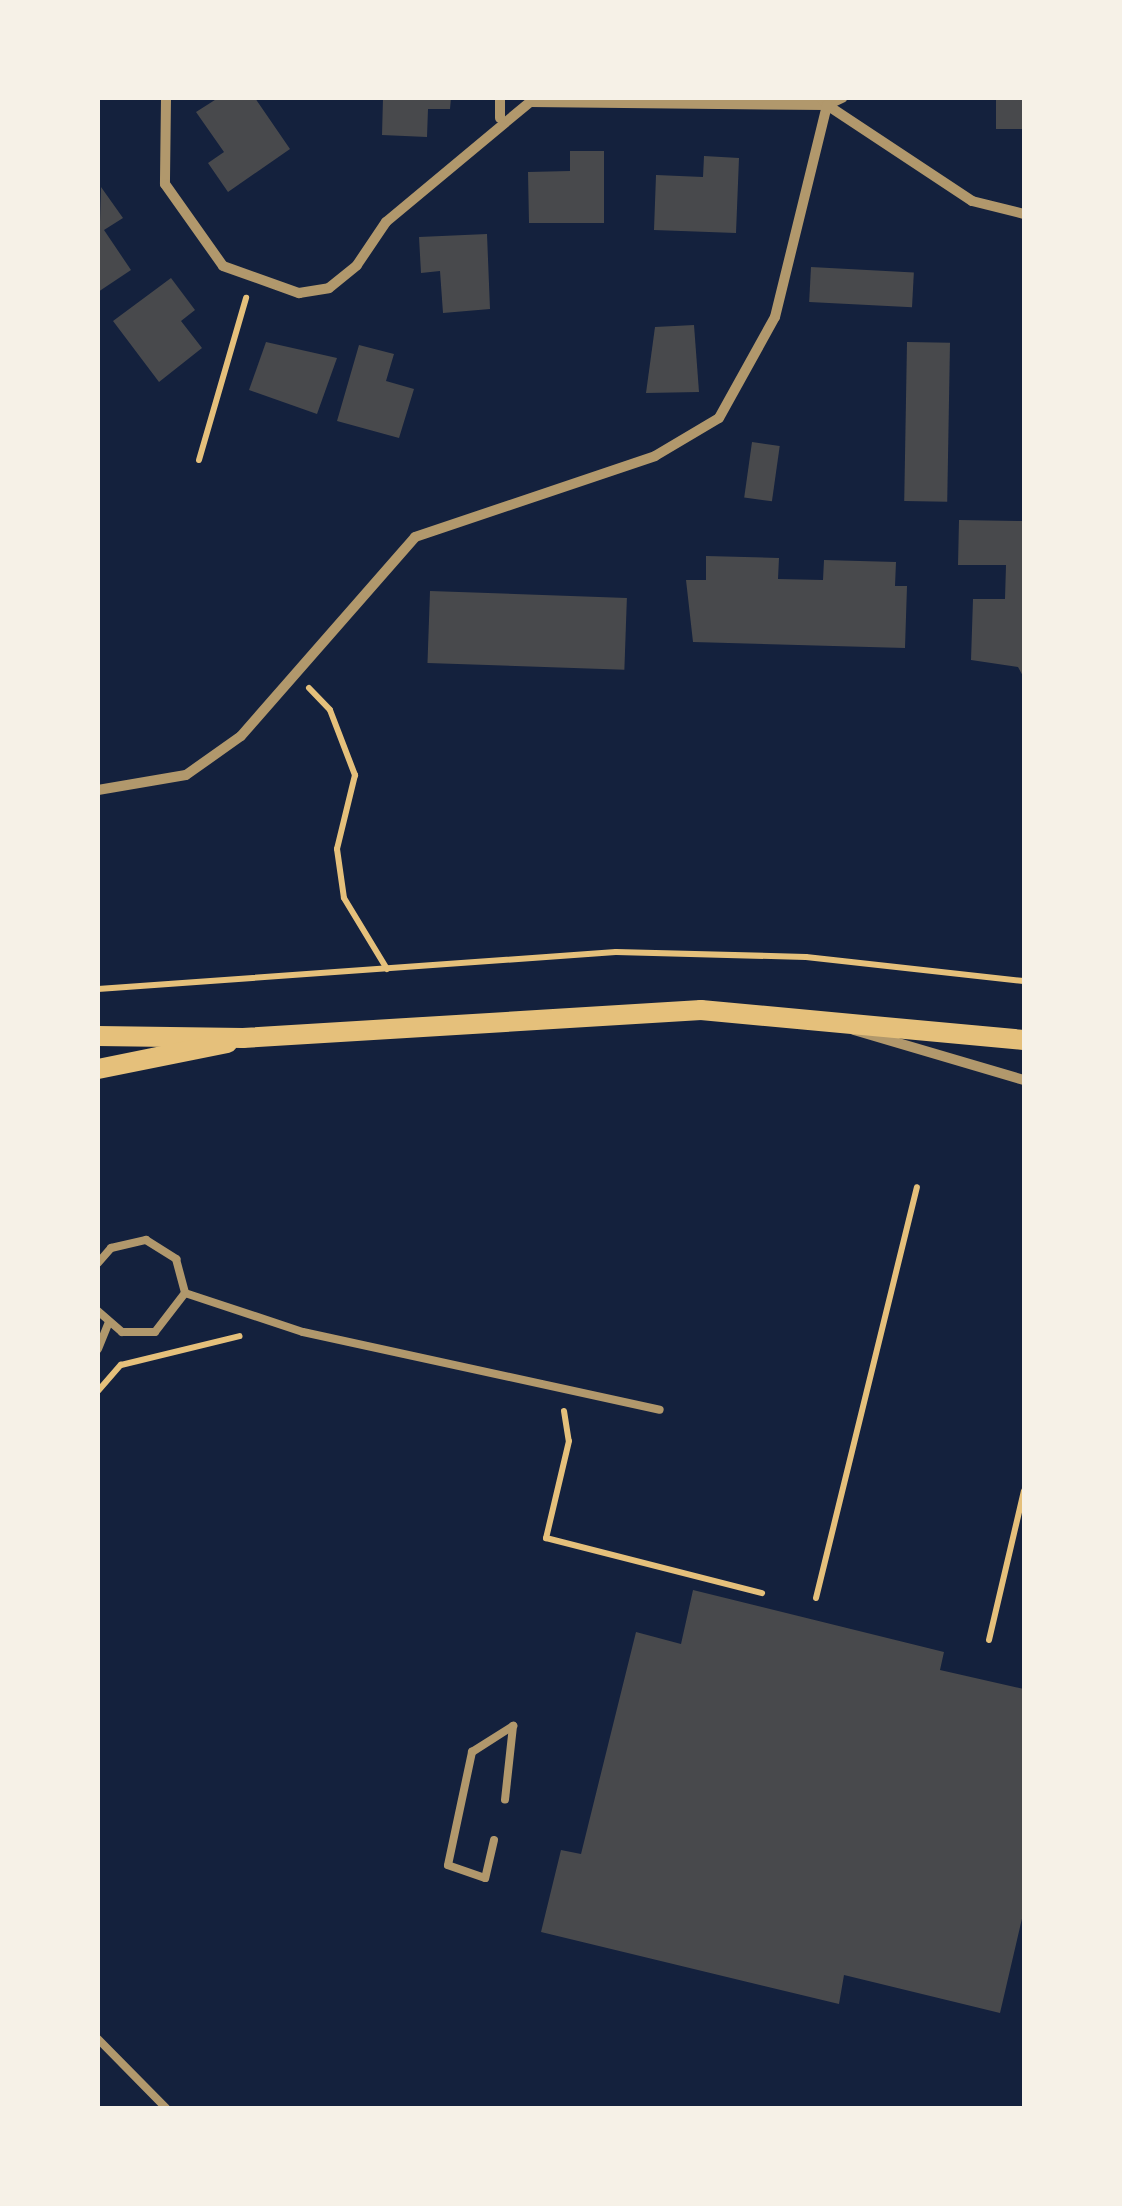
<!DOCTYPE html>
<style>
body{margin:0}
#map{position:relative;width:1122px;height:2206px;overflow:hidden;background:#14213d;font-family:"IBM Plex Serif",serif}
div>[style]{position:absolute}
.building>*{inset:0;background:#48494c;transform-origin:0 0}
.path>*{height:6px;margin:-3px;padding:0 3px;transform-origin:3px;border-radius:3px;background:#e5c07b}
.service>*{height:8px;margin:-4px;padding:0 4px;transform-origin:4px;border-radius:4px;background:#b1986c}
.minor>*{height:10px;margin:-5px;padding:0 5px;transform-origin:5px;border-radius:5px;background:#b1986c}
.secondary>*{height:20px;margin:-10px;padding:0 10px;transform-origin:10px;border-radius:10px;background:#e5c07b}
span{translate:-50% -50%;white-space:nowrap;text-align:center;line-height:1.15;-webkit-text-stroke:8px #f6f1e7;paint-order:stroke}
.frame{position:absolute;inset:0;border:100px solid #f6f1e7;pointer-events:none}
</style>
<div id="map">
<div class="building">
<i style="clip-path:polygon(218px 98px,255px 98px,290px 149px,228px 192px,208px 163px,224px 152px,196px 112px)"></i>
<i style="clip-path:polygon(383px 98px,451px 98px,450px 109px,428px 109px,427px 137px,382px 135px)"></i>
<i style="left:996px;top:98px;width:28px;height:31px"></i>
<i style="clip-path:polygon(570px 151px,604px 151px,604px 223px,529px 223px,528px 172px,570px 171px)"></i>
<i style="clip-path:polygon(704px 156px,739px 158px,736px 233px,654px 230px,656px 175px,703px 177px)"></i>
<i style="clip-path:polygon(101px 187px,123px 218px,104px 230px,131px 270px,98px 292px)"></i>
<i style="clip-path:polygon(487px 234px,490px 309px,443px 313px,440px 271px,421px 273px,419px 237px)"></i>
<i style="left:811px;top:267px;width:103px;height:35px;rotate:3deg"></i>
<i style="clip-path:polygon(171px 278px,195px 310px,181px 321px,202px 348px,159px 382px,113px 321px)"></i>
<i style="clip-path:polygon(694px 325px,699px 392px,646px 393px,655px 327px)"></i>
<i style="clip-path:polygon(266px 342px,337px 358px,317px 414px,249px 390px)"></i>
<i style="left:907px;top:342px;width:43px;height:159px;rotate:1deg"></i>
<i style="clip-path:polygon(359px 345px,394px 354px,386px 381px,414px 389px,399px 438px,337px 421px)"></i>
<i style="left:752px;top:442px;width:28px;height:56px;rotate:8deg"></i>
<i style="clip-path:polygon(959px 520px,1024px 521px,1024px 678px,1018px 667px,971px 660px,973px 599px,1005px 599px,1006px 565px,958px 565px)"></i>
<i style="clip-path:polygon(706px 556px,779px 558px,778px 579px,823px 580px,824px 560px,896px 562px,895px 586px,907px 586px,905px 648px,693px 642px,686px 580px,706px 580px)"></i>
<i style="left:430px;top:591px;width:197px;height:72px;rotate:2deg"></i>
<i style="clip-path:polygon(693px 1590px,944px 1652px,940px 1670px,1024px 1689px,1024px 1910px,1000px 2013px,844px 1975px,839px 2004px,541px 1932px,561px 1850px,581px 1854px,636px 1632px,681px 1644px)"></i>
</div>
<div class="path">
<i style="left:199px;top:460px;width:169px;rotate:-73.8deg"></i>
<i style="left:309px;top:688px;width:30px;rotate:46deg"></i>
<i style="left:330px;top:710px;width:70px;rotate:69deg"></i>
<i style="left:355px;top:775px;width:76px;rotate:103.7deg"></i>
<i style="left:337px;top:849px;width:49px;rotate:81.9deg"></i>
<i style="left:344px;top:898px;width:83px;rotate:58.8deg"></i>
<i style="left:98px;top:989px;width:519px;rotate:-4.09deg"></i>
<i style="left:616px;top:952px;width:190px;rotate:1.5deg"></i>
<i style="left:806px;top:957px;width:219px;rotate:6.3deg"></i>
<i style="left:98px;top:1391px;width:35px;rotate:-49deg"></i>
<i style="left:121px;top:1365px;width:122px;rotate:-13.7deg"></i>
<i style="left:564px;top:1411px;width:30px;rotate:81deg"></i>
<i style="left:569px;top:1441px;width:100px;rotate:103.3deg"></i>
<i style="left:546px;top:1538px;width:223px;rotate:14.3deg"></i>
<i style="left:816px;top:1598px;width:423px;rotate:-76.2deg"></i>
<i style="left:989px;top:1640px;width:153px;rotate:-76.8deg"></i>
</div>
<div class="service">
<i style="left:98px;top:1263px;width:20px;rotate:-49deg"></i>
<i style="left:111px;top:1248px;width:36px;rotate:-13deg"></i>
<i style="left:146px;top:1240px;width:36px;rotate:32deg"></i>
<i style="left:176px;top:1259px;width:35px;rotate:75deg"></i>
<i style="left:185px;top:1293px;width:49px;rotate:127.6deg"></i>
<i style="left:155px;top:1332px;width:33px;rotate:180deg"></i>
<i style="left:122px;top:1332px;width:32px;rotate:-139deg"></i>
<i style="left:185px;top:1293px;width:124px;rotate:18.3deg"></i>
<i style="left:303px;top:1332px;width:365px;rotate:12.3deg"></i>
<i style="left:98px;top:1349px;width:27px;rotate:-68deg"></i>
<i style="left:494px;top:1840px;width:39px;rotate:103deg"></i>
<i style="left:485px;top:1878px;width:39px;rotate:-161deg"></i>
<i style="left:448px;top:1865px;width:116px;rotate:-78deg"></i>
<i style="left:472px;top:1752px;width:49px;rotate:-32.4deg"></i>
<i style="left:513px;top:1726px;width:74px;rotate:96.2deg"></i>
<i style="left:98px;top:2039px;width:97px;rotate:45.4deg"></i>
</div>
<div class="minor">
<i style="left:166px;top:98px;width:86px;rotate:90.7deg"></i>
<i style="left:165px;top:184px;width:100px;rotate:54.7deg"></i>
<i style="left:223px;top:266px;width:81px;rotate:19.6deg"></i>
<i style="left:299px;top:293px;width:30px;rotate:-9deg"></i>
<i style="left:329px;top:288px;width:36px;rotate:-39deg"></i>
<i style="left:357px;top:265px;width:52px;rotate:-56deg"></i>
<i style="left:386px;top:222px;width:187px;rotate:-39.8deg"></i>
<i style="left:530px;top:102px;width:297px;rotate:0.6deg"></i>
<i style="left:821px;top:98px;width:9px;rotate:49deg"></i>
<i style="left:827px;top:105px;width:17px;rotate:-25deg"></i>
<i style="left:827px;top:105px;width:174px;rotate:33.5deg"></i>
<i style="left:972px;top:201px;width:54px;rotate:14deg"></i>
<i style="left:500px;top:118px;width:20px;rotate:-90deg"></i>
<i style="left:98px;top:790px;width:89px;rotate:-9.7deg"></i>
<i style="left:186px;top:775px;width:67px;rotate:-35.3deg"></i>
<i style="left:241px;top:736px;width:264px;rotate:-48.8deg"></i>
<i style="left:415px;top:537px;width:253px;rotate:-18.6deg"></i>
<i style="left:655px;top:456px;width:74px;rotate:-30.7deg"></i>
<i style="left:719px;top:418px;width:115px;rotate:-61deg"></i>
<i style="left:775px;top:317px;width:218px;rotate:-76.2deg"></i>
<i style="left:854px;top:1030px;width:177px;rotate:16.4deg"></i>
</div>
<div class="secondary">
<i style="left:98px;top:1036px;width:145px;rotate:0.8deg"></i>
<i style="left:243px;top:1038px;width:459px;rotate:-3.5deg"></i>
<i style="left:701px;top:1010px;width:324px;rotate:5.3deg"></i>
<i style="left:98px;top:1069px;width:132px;rotate:-11.4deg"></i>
</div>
<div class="frame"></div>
</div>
